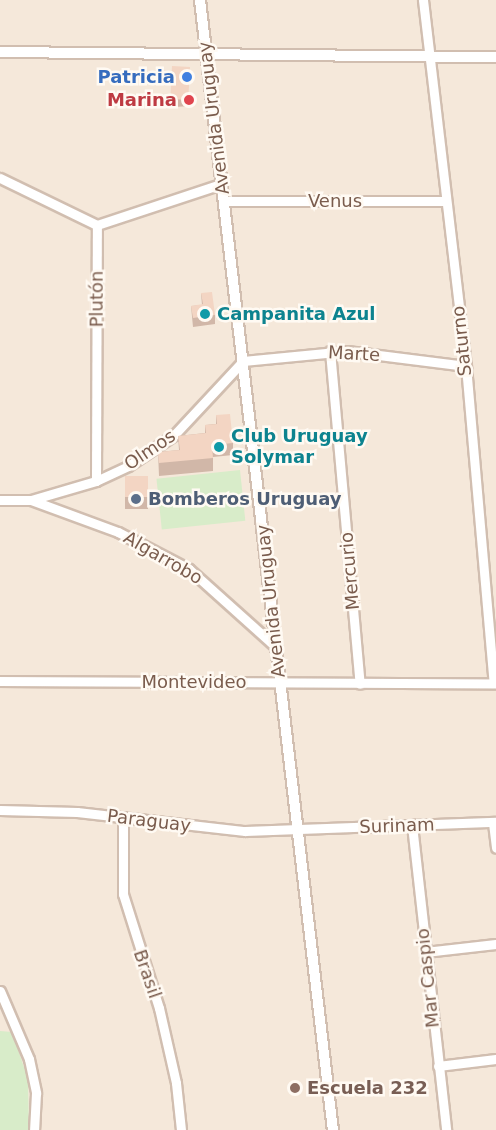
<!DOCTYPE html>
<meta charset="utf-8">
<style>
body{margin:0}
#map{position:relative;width:496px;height:1130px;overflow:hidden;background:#fdf6ec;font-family:"DejaVu Sans",sans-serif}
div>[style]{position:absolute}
.residential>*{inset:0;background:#f5e8da;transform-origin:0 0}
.green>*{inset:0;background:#d8ecc9;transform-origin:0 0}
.roads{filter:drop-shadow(2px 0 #d1beb0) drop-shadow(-2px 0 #d1beb0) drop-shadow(0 2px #d1beb0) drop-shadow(0 -2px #d1beb0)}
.minor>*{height:9px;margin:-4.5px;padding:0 4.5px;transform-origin:4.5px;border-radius:4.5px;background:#fff}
.tertiary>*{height:10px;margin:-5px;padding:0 5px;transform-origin:5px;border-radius:5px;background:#fff}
.wall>*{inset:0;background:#d1b7a8;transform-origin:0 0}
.building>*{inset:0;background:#f3d5c3;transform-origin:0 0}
.dots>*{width:16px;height:16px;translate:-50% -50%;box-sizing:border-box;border:3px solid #fffaf3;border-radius:50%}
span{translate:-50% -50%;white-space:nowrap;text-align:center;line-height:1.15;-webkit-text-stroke:5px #fffaf3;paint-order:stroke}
.shop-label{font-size:18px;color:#366cbe;font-weight:700}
.right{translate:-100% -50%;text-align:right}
.health-label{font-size:18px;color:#be3a42;font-weight:700}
.street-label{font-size:18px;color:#7a5c4d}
.culture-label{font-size:18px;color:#0d838f;font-weight:700}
.left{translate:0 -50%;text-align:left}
.service-label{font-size:18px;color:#4e5e75;font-weight:700}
.education-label{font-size:18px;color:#785e54;font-weight:700}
</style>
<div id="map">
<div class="residential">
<i style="left:0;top:0;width:496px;height:1130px"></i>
</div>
<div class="green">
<i style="left:240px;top:470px;width:51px;height:84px;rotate:84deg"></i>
<i style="clip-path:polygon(0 1031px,12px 1032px,28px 1079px,29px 1130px,0 1130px)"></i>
</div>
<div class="roads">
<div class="minor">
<i style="left:423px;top:0;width:369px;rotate:83.3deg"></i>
<i style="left:466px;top:366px;width:318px;rotate:85deg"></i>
<i style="left:0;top:178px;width:108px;rotate:25.9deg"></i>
<i style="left:224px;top:201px;width:222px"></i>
<i style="left:97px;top:225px;width:131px;rotate:-18.3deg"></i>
<i style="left:330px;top:351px;width:334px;rotate:84.9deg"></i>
<i style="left:96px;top:481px;width:256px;rotate:-89.8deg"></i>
<i style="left:0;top:500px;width:31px"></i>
<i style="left:31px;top:500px;width:68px;rotate:-16.3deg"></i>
<i style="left:96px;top:481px;width:35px;rotate:-25deg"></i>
<i style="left:128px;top:466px;width:55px;rotate:-34deg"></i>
<i style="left:174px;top:435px;width:101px;rotate:-47deg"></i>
<i style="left:243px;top:361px;width:104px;rotate:-5.5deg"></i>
<i style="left:347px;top:351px;width:120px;rotate:7.2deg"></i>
<i style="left:31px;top:500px;width:93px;rotate:20.2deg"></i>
<i style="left:118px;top:532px;width:80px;rotate:27.5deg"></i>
<i style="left:189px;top:569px;width:117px;rotate:41.9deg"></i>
<i style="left:0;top:681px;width:496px;rotate:0.3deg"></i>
<i style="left:0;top:810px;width:77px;rotate:1.5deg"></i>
<i style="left:77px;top:812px;width:169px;rotate:6.5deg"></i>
<i style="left:245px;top:831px;width:251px;rotate:-2.1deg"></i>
<i style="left:123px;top:817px;width:77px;rotate:90deg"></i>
<i style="left:123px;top:894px;width:120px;rotate:72.5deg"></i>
<i style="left:159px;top:1008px;width:77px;rotate:77.2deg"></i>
<i style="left:176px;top:1083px;width:47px;rotate:83.9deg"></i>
<i style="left:493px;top:823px;width:25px;rotate:83deg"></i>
<i style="left:412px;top:825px;width:307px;rotate:83.6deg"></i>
<i style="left:425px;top:952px;width:71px;rotate:-6.4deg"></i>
<i style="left:0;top:991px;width:74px;rotate:66.9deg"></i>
<i style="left:29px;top:1059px;width:35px;rotate:78deg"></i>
<i style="left:36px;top:1093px;width:37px;rotate:93deg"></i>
<i style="left:438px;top:1066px;width:58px;rotate:-6.9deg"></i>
</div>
<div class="tertiary">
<i style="left:200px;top:0;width:1138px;rotate:83.29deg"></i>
<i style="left:0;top:52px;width:496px;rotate:0.6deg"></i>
</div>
</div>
<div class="wall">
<i style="clip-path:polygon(172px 75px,192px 98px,192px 106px,173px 107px)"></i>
<i style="clip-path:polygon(201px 293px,215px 315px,215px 324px,193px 327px,191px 306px,202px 305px)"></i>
<i style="clip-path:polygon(216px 415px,233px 443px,233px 455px,213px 457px,213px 471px,159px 476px,158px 452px,179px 450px,178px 436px,205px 433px,205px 425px,216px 424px)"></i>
<i style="left:125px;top:476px;width:23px;height:33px"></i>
</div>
<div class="building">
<i style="left:172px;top:66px;width:18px;height:33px;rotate:3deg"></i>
<i style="clip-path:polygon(212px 292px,215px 315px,193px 318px,191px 306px,203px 304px,201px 293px)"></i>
<i style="clip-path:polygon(230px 414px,233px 443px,212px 445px,213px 458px,159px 463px,158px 452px,180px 450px,178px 436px,206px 433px,205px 425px,217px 424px,216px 415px)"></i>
<i style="left:125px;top:476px;width:23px;height:21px"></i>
</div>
<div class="dots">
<i style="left:187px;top:77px;background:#3f7fe0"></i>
<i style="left:189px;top:100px;background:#e0444e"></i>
<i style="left:205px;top:314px;background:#0f9aa8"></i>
<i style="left:219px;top:447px;background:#0f9aa8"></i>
<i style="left:136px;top:499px;background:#5c6f8a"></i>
<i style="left:295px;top:1088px;background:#8d6e63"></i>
</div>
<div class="shop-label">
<span class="right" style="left:175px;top:77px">Patricia</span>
</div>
<div class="health-label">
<span class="right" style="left:177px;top:100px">Marina</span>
</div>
<div class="street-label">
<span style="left:214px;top:118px;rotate:-97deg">Avenida Uruguay</span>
<span style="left:335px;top:201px">Venus</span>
<span style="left:97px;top:299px;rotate:-90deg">Plutón</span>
<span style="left:462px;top:341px;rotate:-96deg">Saturno</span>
<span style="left:354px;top:354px;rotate:3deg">Marte</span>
<span style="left:150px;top:450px;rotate:-34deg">Olmos</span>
<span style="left:163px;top:558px;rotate:30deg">Algarrobo</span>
<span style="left:350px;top:571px;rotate:-95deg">Mercurio</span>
<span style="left:271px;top:601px;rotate:-96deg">Avenida Uruguay</span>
<span style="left:194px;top:682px">Montevideo</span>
<span style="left:149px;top:821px;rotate:7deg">Paraguay</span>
<span style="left:397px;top:826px;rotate:-2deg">Surinam</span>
<span style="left:147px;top:974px;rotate:71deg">Brasil</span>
<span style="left:428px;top:978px;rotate:-96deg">Mar Caspio</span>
</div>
<div class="culture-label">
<span class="left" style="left:217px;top:314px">Campanita Azul</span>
<span class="left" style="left:231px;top:447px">Club Uruguay<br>Solymar</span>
</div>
<div class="service-label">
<span class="left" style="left:148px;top:499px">Bomberos Uruguay</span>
</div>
<div class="education-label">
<span class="left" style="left:307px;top:1088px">Escuela 232</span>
</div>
</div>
